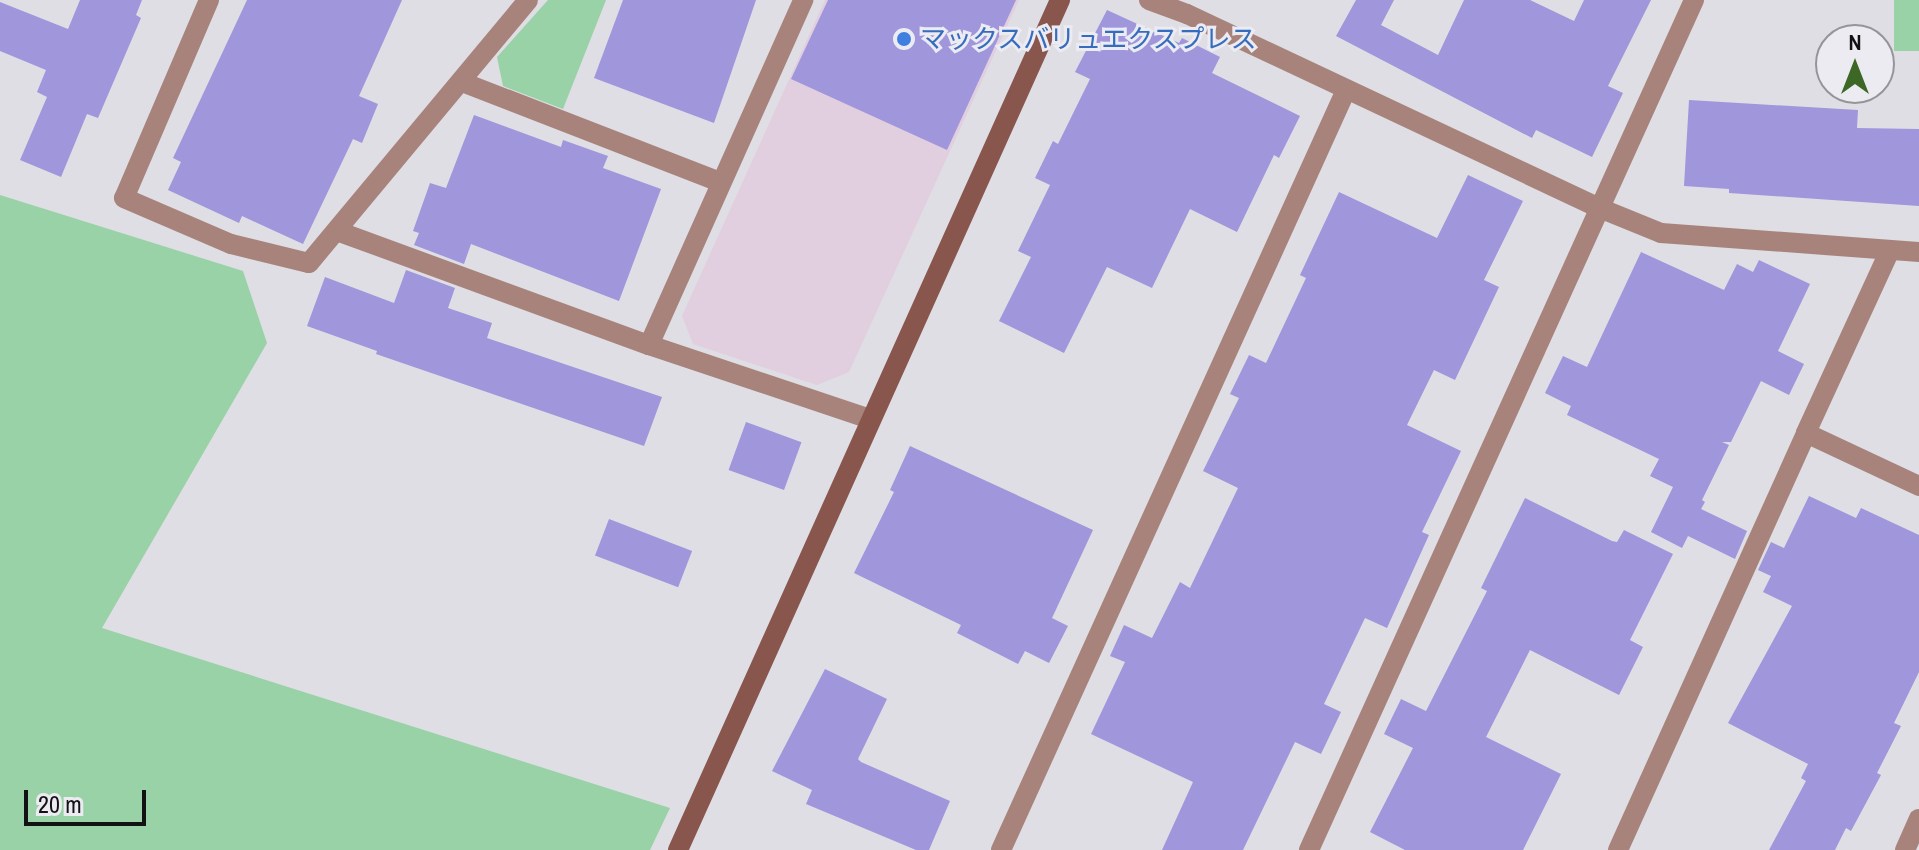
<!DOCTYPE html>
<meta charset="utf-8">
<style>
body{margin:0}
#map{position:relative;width:1919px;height:850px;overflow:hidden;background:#dedee4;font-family:"Archivo Narrow","Noto Sans JP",sans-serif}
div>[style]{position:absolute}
.commercial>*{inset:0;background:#e1cede}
.green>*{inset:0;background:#98d2a6;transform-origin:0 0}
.building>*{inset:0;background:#9f96dc;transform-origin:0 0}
.street>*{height:20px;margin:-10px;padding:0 10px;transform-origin:10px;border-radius:10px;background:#a7837c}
.secondary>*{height:20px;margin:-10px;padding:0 10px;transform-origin:10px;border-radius:10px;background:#89564e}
.dots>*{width:22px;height:22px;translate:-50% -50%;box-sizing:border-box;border:4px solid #ebebf1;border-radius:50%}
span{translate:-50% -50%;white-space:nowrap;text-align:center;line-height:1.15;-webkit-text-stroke:6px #ebebf1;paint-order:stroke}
.shop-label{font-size:26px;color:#366cbe}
.left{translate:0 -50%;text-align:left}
.north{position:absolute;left:1815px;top:24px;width:80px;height:80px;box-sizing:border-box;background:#ebebf1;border:2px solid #949499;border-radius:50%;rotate:0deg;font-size:22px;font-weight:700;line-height:32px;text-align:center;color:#121114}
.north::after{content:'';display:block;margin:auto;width:28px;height:36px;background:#3d6724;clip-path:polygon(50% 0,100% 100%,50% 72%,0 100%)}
.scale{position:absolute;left:24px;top:790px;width:122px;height:36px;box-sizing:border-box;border:4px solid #121114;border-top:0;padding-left:10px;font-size:24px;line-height:28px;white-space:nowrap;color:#121114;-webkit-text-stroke:6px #ebebf1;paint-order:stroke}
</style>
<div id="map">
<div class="commercial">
<i style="clip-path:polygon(825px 0,1019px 0,849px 372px,817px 385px,693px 344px,682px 316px)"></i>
</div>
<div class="green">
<i style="clip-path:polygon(548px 0,606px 0,563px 109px,503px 86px,497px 57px)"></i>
<i style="left:1894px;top:0;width:25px;height:51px"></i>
<i style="clip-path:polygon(0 195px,243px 271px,267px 343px,102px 628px,670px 808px,650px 850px,0 850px)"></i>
</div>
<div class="building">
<i style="clip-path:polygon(80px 0,142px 0,136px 15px,141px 18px,98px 118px,87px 114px,61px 177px,20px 160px,47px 97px,37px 92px,46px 70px,0 51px,0 2px,68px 29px)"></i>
<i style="clip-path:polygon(247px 0,402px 0,359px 96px,378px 104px,362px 143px,353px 139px,303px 244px,242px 216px,239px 223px,168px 190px,181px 162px,173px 158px)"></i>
<i style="clip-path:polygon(623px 0,756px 0,714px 123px,594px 78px)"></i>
<i style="clip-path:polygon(828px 0,1016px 0,947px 150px,791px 79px)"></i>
<i style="clip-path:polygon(1356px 0,1394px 0,1381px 25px,1438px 55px,1464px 0,1530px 0,1574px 21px,1584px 0,1651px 0,1608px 86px,1623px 93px,1592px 157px,1536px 130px,1532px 138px,1336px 36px)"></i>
<i style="clip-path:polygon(1107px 10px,1179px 43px,1182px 38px,1220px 57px,1212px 73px,1300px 116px,1279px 158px,1274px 155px,1237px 232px,1190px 209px,1152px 288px,1107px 267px,1064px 353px,999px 321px,1031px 257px,1018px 251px,1050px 185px,1035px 178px,1053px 141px,1058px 144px,1090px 79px,1075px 72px)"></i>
<i style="clip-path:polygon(1689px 100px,1858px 110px,1857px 128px,1919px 129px,1919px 206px,1729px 193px,1729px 189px,1684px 186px)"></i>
<i style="clip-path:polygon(474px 115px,561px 147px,563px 140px,608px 156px,603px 168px,661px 189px,619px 301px,471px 244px,464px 264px,414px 245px,419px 233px,413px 231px,430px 183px,446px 188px)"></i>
<i style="clip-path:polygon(1468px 175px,1523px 201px,1484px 280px,1499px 287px,1455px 380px,1434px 370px,1407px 425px,1461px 451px,1422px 532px,1429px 535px,1387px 628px,1365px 618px,1324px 704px,1341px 712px,1321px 754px,1295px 742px,1243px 850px,1162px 850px,1193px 782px,1091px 734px,1125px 662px,1110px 656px,1124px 625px,1152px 638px,1180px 582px,1190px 588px,1238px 488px,1203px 471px,1239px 398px,1230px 394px,1249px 355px,1266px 363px,1306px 278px,1300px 275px,1339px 192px,1437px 238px)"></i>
<i style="clip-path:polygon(1641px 252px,1724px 290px,1737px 264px,1753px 272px,1759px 260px,1810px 284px,1778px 351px,1804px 364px,1789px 395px,1761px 381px,1731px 442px,1722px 442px,1729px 445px,1702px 500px,1705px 502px,1701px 509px,1747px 531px,1735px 559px,1688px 536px,1682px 548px,1651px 532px,1673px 487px,1650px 476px,1659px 459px,1567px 415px,1571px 406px,1545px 393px,1563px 356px,1587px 367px)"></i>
<i style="clip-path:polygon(406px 270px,455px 288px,448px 308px,492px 323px,487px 338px,662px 397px,644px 446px,376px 354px,377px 351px,307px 326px,325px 277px,394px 303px)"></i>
<i style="left:746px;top:422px;width:59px;height:51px;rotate:20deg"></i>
<i style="clip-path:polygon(910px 446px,1093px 530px,1052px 618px,1068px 626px,1049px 663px,1025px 651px,1018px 664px,957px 633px,961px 625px,854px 573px,894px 492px,890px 490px)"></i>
<i style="clip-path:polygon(1809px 496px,1856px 518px,1861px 508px,1919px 535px,1919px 672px,1894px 723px,1901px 726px,1877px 773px,1881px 775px,1851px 831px,1846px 828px,1835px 850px,1769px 850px,1806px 781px,1801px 778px,1808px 764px,1728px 723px,1792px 606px,1763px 592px,1771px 576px,1758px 570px,1771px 542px,1784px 548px)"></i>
<i style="clip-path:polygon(1525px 498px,1612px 541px,1617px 542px,1624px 530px,1673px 554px,1630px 640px,1643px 647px,1619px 695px,1530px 650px,1486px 737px,1561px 774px,1523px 850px,1405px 850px,1370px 832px,1413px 748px,1384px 734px,1401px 699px,1426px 711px,1487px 591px,1481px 588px)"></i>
<i style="left:609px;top:519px;width:89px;height:39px;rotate:21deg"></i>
<i style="clip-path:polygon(825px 669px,887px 699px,858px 759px,861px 762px,950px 801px,929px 850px,916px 850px,806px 804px,812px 790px,772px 771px)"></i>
</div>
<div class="street">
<i style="left:209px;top:0;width:215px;rotate:113.2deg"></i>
<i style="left:124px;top:198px;width:116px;rotate:23.3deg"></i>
<i style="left:231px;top:244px;width:80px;rotate:13.7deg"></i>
<i style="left:309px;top:263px;width:342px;rotate:-50.2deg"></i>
<i style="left:1149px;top:0;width:40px;rotate:20.2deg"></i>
<i style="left:1187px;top:14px;width:453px;rotate:25.2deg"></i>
<i style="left:1597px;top:207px;width:69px;rotate:22.1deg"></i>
<i style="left:1661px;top:233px;width:259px;rotate:4.2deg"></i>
<i style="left:462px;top:82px;width:277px;rotate:21.2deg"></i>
<i style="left:337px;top:231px;width:332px;rotate:20.1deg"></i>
<i style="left:649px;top:345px;width:233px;rotate:18.5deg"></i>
<i style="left:1890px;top:250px;width:201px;rotate:114.7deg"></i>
<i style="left:1806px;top:433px;width:125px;rotate:25.1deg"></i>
<i style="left:649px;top:345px;width:378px;rotate:-65.9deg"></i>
<i style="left:1001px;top:850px;width:835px;rotate:-65.58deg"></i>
<i style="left:1309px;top:850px;width:933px;rotate:-65.63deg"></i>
<i style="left:1618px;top:850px;width:457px;rotate:-65.7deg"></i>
<i style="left:1905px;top:850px;width:34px;rotate:-66deg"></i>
</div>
<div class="secondary">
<i style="left:678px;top:850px;width:932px;rotate:-65.8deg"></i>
</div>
<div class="dots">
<i style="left:904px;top:39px;background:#3f7fe0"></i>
</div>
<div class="shop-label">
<span class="left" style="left:920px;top:39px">マックスバリュエクスプレス</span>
</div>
<div class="north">N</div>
<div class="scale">20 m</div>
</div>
